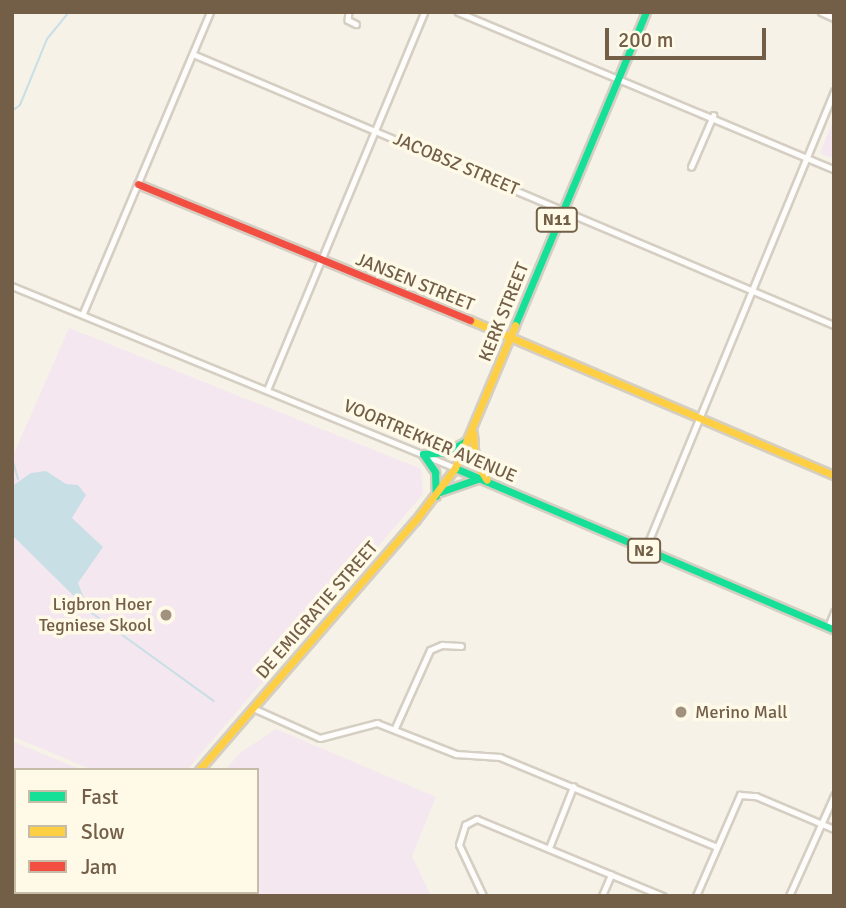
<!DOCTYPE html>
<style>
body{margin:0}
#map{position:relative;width:846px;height:908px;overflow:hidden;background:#f6f2e7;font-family:Signika,sans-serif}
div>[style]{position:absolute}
.education>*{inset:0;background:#f4e7f0}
.medical>*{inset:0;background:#f8e3dd}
.water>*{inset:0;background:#c9dfe6}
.stream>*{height:2px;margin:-1px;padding:0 1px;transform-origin:1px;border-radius:1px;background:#c9dfe6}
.roads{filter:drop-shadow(2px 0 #d5cec2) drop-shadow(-2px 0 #d5cec2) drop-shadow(0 2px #d5cec2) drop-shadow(0 -2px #d5cec2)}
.street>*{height:4.5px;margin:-2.25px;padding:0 2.25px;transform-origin:2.25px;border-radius:2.25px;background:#fefdfb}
.fast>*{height:7px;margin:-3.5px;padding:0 3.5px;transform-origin:3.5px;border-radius:3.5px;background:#16e098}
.slow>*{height:7px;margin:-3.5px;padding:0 3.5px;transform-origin:3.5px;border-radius:3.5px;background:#ffcf43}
.jam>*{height:7px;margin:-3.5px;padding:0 3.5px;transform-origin:3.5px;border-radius:3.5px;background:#f24e42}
.dots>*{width:19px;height:19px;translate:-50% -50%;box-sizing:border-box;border:4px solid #fffae7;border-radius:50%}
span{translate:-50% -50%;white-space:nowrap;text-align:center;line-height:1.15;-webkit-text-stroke:7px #fffae7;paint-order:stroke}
.shield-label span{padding:2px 5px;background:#fffae7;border:2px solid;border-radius:5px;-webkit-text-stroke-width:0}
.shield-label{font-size:16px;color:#735f48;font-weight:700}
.street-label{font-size:18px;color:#735f48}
.poi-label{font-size:18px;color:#735f48}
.right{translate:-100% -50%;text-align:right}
.left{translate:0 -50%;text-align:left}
.frame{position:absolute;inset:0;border:14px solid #735f48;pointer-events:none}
.legend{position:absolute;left:14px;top:768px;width:245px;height:126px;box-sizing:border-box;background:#fffae7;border:2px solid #c7bca7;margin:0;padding:9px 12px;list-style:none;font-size:21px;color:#735f48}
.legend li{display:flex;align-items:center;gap:14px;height:35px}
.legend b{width:35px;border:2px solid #c7bca7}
.scale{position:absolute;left:605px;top:28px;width:161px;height:32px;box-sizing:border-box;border:4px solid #735f48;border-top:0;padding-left:9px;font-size:21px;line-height:24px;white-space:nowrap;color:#735f48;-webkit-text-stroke:5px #fffae7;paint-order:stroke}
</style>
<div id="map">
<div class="education">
<i style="clip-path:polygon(834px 119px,834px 159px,820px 153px)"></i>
<i style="clip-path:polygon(69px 328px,421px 469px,423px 494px,187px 770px,93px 770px,12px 736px,12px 458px)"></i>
<i style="clip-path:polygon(276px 729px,436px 797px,412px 856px,431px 896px,122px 892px,257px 892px,257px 770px,225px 770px,241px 752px)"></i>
<i style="clip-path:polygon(12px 741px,82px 770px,16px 770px,16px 866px)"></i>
</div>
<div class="medical">
<i style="clip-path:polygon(12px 867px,16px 892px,70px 892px,12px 896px)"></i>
</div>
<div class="water">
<i style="clip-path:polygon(46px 471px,66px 484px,78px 485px,86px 495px,72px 518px,103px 547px,78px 583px,89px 611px,12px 535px,12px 486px,31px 473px)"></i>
</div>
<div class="stream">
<i style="left:12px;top:111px;width:10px;rotate:-37deg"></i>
<i style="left:20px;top:105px;width:71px;rotate:-67.8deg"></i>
<i style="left:47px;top:39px;width:35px;rotate:-51deg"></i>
<i style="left:12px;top:458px;width:22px;rotate:74deg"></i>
<i style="left:89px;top:611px;width:154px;rotate:35.8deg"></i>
</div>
<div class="roads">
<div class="street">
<i style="left:349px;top:12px;width:8px;rotate:97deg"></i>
<i style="left:348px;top:20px;width:9px;rotate:27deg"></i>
<i style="left:458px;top:12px;width:407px;rotate:22.7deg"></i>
<i style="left:821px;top:12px;width:14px;rotate:25deg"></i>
<i style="left:193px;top:54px;width:696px;rotate:22.92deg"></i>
<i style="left:691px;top:167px;width:56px;rotate:-66.7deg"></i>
<i style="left:12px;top:286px;width:478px;rotate:22.3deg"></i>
<i style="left:83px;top:313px;width:327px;rotate:-67.1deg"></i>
<i style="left:267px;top:390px;width:409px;rotate:-67.4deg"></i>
<i style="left:645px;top:550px;width:496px;rotate:-67.6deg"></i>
<i style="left:828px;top:627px;width:16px;rotate:-68deg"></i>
<i style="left:253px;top:708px;width:73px;rotate:24.1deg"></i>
<i style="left:320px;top:738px;width:59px;rotate:-14.7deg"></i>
<i style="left:377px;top:723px;width:85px;rotate:21.4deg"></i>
<i style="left:456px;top:754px;width:44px;rotate:3.9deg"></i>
<i style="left:500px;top:757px;width:233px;rotate:22.5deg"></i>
<i style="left:395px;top:728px;width:85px;rotate:-65.8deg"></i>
<i style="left:430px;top:650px;width:13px;rotate:-23deg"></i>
<i style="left:442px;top:645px;width:19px;rotate:3deg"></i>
<i style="left:549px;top:848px;width:66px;rotate:-68.5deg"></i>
<i style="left:483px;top:896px;width:56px;rotate:-115.2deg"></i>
<i style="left:459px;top:845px;width:21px;rotate:-73deg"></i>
<i style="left:465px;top:825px;width:13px;rotate:-27deg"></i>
<i style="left:477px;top:819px;width:201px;rotate:22.5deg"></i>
<i style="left:602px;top:896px;width:23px;rotate:-67deg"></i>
<i style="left:696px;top:896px;width:110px;rotate:-66.5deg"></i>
<i style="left:740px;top:795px;width:16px;rotate:4deg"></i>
<i style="left:756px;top:796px;width:85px;rotate:22.9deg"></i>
<i style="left:789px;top:896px;width:110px;rotate:-65.8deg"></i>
</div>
<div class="fast">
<i style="left:515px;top:325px;width:339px;rotate:-67.3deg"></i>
<i style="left:423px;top:454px;width:24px;rotate:-5deg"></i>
<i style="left:447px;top:452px;width:22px;rotate:-30deg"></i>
<i style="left:423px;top:454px;width:22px;rotate:56deg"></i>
<i style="left:435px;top:472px;width:24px;rotate:88deg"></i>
<i style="left:455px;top:468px;width:412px;rotate:23.1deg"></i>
<i style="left:440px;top:492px;width:42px;rotate:-19.3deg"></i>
<i style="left:88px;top:896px;width:5px;rotate:-53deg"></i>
</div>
<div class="slow">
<i style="left:470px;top:320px;width:396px;rotate:23.1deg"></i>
<i style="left:473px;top:433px;width:28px;rotate:86deg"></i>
<i style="left:475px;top:461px;width:22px;rotate:58deg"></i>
<i style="left:199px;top:770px;width:330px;rotate:-49.1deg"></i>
<i style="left:415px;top:521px;width:66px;rotate:-53deg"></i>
<i style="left:455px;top:468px;width:155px;rotate:-67.2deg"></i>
</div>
<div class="jam">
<i style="left:138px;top:184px;width:359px;rotate:22.3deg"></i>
</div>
</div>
<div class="dots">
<i style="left:166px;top:615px;background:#a19280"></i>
<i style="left:681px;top:712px;background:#a19280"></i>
</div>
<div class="shield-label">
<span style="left:557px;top:220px">N11</span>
<span style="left:644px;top:551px">N2</span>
</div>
<div class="street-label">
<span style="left:456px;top:164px;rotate:23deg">JACOBSZ STREET</span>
<span style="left:415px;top:282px;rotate:22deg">JANSEN STREET</span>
<span style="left:504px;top:312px;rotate:-68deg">KERK STREET</span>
<span style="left:430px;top:441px;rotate:23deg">VOORTREKKER AVENUE</span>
<span style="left:317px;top:610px;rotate:-49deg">DE EMIGRATIE STREET</span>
</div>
<div class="poi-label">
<span class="right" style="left:152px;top:615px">Ligbron Hoer<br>Tegniese Skool</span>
<span class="left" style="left:695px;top:712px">Merino Mall</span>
</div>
<div class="frame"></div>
<ul class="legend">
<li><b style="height:9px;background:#16e098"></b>Fast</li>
<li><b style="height:9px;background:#ffcf43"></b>Slow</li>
<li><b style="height:9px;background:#f24e42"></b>Jam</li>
</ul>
<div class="scale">200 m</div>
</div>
